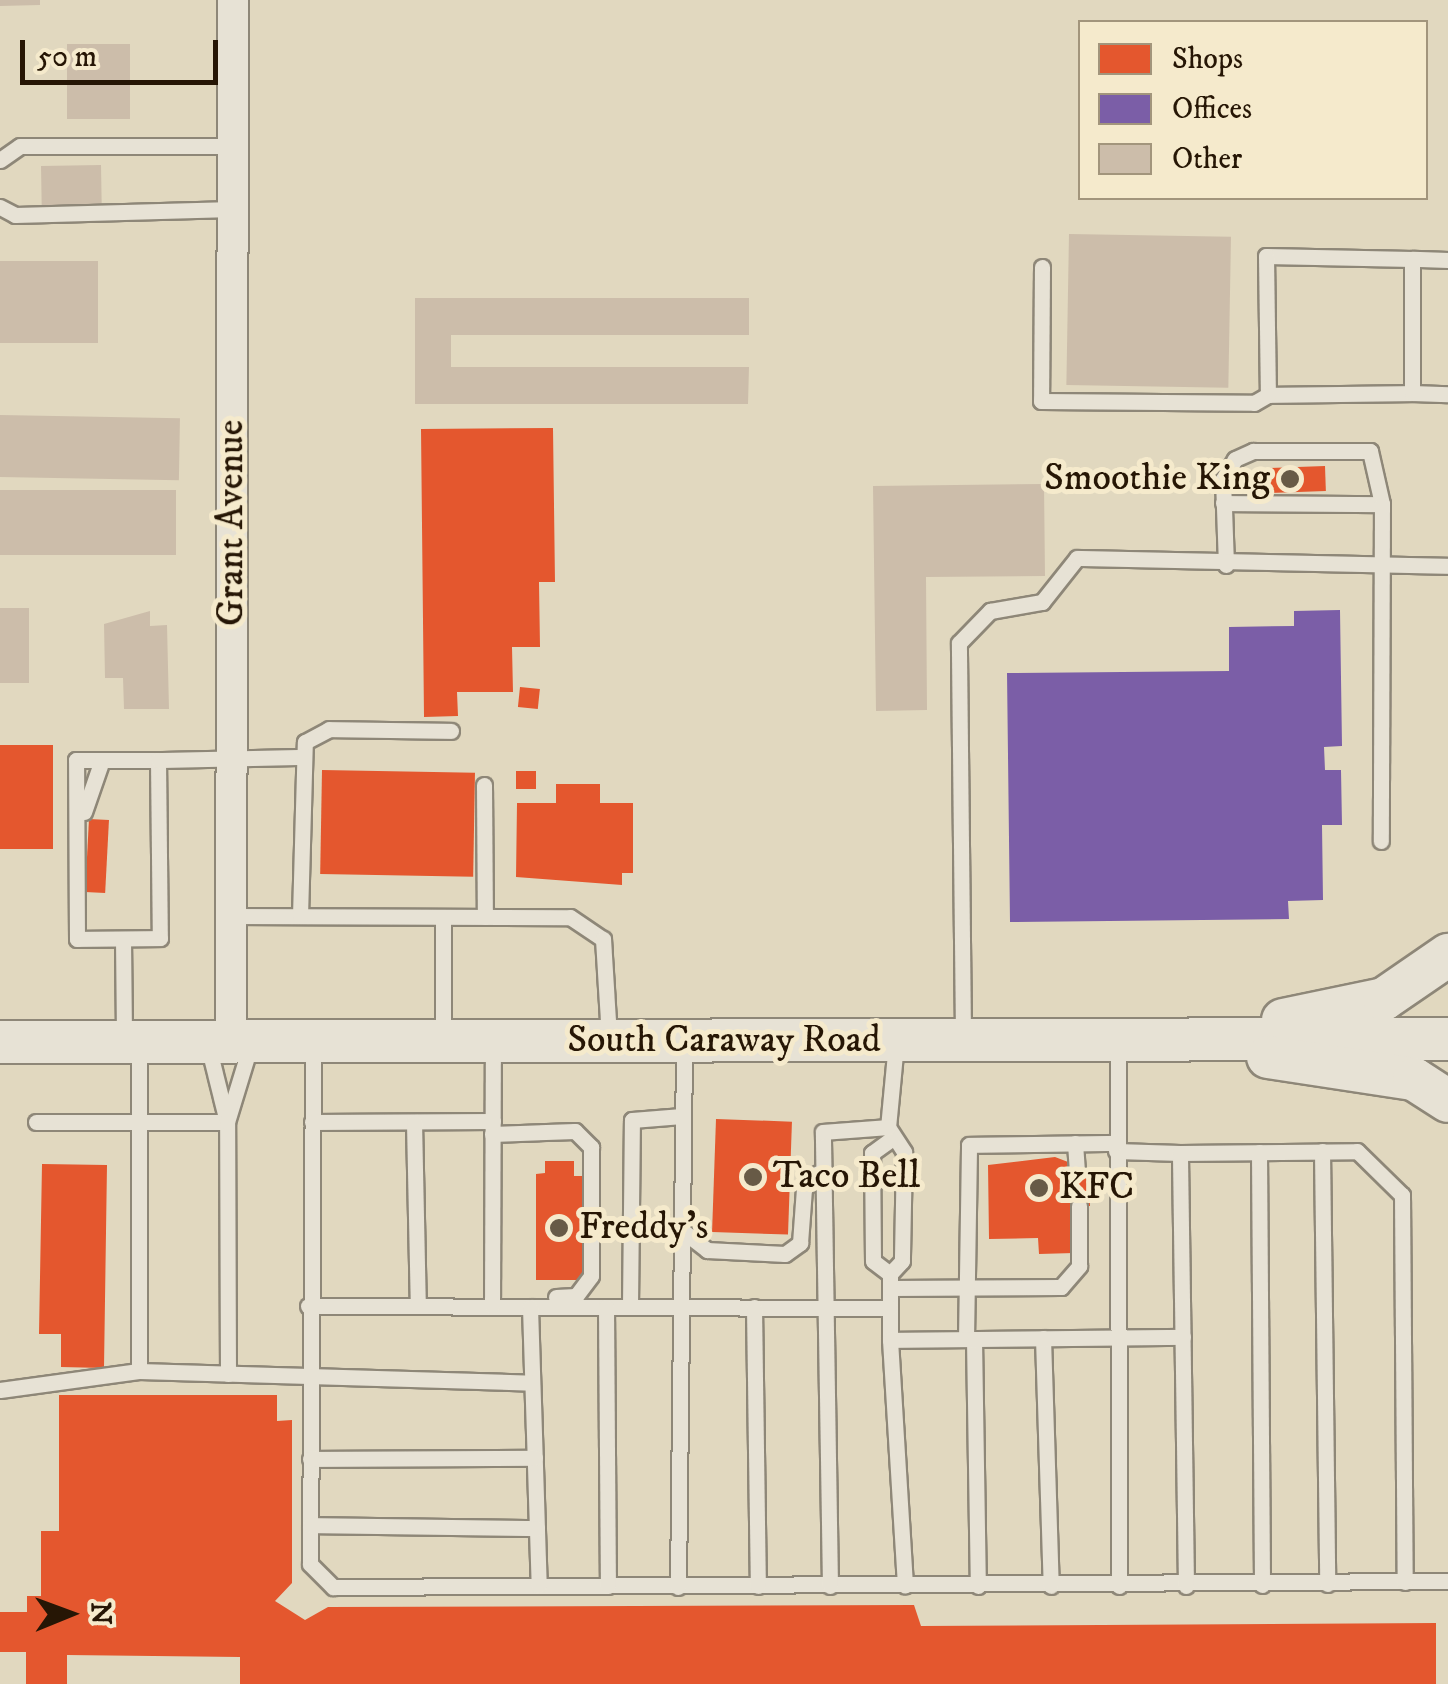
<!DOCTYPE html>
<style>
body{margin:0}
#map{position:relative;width:1448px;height:1684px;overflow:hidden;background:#e1d8bf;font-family:"IM FELL DW Pica",serif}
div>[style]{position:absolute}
.shops>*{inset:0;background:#e4572e;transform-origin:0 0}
.offices>*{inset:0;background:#7b5ea7}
.building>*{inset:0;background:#ccbdaa;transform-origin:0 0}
.roads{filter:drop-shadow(2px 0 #8e8778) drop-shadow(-2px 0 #8e8778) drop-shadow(0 2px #8e8778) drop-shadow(0 -2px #8e8778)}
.service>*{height:15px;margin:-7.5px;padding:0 7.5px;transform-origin:7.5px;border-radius:7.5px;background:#e7e2d5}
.minor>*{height:30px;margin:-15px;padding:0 15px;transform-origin:15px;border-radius:15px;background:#e7e2d5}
.secondary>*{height:42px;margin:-21px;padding:0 21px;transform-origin:21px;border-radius:21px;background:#e7e2d5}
.dots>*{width:28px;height:28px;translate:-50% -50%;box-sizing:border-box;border:5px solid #f5eacc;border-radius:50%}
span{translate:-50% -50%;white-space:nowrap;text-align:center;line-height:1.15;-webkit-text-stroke:10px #f5eacc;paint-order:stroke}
.poi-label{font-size:38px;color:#261605}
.right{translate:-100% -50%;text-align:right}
.left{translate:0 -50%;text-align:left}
.street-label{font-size:38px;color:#261605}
.legend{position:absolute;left:1078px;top:20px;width:350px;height:180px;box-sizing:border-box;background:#f5eacc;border:2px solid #a2957c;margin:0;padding:12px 18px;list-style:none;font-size:30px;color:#261605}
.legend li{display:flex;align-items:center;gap:20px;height:50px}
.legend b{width:50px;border:2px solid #a2957c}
.north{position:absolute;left:20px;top:1564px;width:100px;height:100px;-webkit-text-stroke:8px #f5eacc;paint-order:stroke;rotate:89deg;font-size:28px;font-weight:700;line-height:40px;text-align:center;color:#261605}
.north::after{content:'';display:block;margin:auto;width:35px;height:45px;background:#261605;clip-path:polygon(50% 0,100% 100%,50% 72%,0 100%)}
.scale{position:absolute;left:20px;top:40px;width:198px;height:45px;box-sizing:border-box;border:5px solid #261605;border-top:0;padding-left:12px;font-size:30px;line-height:35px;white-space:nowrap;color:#261605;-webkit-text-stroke:8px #f5eacc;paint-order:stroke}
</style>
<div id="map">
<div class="shops">
<i style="clip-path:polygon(553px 428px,555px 582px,539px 582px,540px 647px,512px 647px,513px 692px,457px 692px,458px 716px,424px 717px,421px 429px)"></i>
<i style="left:1325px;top:466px;width:25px;height:70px;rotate:88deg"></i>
<i style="left:520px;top:687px;width:20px;height:20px;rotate:6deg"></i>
<i style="left:0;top:745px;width:53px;height:104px"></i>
<i style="left:322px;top:770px;width:153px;height:104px;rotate:1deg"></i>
<i style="left:516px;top:771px;width:20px;height:18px"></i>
<i style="clip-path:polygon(556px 784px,600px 784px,600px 803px,633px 803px,633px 873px,622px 873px,622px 885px,516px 877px,517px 803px,556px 803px)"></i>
<i style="left:89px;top:819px;width:20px;height:73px;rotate:3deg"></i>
<i style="left:716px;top:1119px;width:76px;height:113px;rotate:2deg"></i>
<i style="clip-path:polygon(1055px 1157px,1089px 1170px,1090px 1206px,1073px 1206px,1074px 1253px,1039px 1254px,1038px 1238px,989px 1239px,988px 1165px)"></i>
<i style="clip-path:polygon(545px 1161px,574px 1161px,574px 1176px,583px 1176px,583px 1280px,536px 1280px,536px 1174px,545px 1173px)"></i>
<i style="clip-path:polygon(42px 1164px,107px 1165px,104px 1368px,61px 1367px,61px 1334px,39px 1334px)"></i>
<i style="clip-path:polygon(59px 1395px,277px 1395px,277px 1421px,292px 1420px,292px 1583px,275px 1601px,305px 1620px,328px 1607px,914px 1605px,921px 1626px,1436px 1623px,1436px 1684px,240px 1684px,240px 1657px,67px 1655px,67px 1684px,26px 1684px,26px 1652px,0 1652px,0 1612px,27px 1612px,27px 1596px,41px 1596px,41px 1531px,59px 1531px)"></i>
</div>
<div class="offices">
<i style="clip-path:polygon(1340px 610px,1342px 746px,1324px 747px,1325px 770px,1341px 770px,1342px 825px,1322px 825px,1323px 900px,1288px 901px,1289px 919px,1010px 922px,1007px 673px,1229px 671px,1229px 627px,1294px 626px,1294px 611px)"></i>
</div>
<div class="building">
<i style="clip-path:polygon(0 0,40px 0,40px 5px,0 6px)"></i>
<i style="left:67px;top:44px;width:63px;height:75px"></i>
<i style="left:101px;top:165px;width:40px;height:60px;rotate:89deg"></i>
<i style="left:1069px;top:234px;width:162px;height:151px;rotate:1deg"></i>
<i style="left:0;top:261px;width:98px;height:82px"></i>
<i style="clip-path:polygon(415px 298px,749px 298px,749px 335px,451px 335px,451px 367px,749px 367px,748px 404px,415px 404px)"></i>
<i style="left:0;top:415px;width:180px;height:62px;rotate:1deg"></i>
<i style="clip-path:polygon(1044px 484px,1045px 576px,926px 577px,927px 710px,876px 711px,873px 486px)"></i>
<i style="left:0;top:490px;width:176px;height:65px"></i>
<i style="left:0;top:608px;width:29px;height:75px"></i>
<i style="clip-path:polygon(150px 611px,150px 626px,167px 625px,169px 709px,124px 709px,123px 678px,105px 678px,104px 624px)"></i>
</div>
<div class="roads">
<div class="service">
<i style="left:0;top:160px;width:24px;rotate:-35deg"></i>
<i style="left:20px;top:146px;width:213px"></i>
<i style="left:0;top:207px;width:17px;rotate:28deg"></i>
<i style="left:15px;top:215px;width:218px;rotate:-1.6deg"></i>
<i style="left:1412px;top:259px;width:146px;rotate:-178.8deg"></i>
<i style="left:1266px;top:256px;width:139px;rotate:89.2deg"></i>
<i style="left:1268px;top:395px;width:144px;rotate:-0.8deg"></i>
<i style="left:1448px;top:260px;width:36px;rotate:-178deg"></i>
<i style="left:1412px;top:259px;width:134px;rotate:90deg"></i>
<i style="left:1412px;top:393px;width:36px;rotate:2deg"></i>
<i style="left:1042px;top:267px;width:134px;rotate:90.4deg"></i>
<i style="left:1041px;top:401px;width:213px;rotate:0.5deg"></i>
<i style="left:1254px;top:403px;width:16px;rotate:-30deg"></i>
<i style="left:1223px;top:503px;width:159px;rotate:0.4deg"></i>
<i style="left:1226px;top:565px;width:86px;rotate:-92deg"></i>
<i style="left:1223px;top:479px;width:23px;rotate:-59deg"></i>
<i style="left:1235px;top:459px;width:20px;rotate:-24deg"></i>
<i style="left:1253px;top:451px;width:117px"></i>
<i style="left:1370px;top:451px;width:54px;rotate:77.2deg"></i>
<i style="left:1382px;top:504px;width:337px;rotate:90.2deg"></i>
<i style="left:76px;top:760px;width:82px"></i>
<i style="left:158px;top:760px;width:178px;rotate:89.4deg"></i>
<i style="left:160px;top:938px;width:83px;rotate:179.3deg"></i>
<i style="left:77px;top:939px;width:179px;rotate:-90.3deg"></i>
<i style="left:158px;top:760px;width:144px;rotate:-1.2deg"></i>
<i style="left:484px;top:785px;width:132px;rotate:89.6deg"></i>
<i style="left:84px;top:812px;width:55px;rotate:-70.9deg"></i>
<i style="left:231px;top:916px;width:339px;rotate:0.2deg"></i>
<i style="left:570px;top:917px;width:40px;rotate:34deg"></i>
<i style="left:603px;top:939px;width:99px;rotate:86.5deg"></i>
<i style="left:300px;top:916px;width:174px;rotate:-88.4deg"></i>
<i style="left:305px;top:742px;width:27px;rotate:-28deg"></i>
<i style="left:329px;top:729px;width:122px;rotate:0.9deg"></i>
<i style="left:443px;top:917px;width:121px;rotate:90deg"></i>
<i style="left:123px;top:939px;width:101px;rotate:89.4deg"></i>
<i style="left:963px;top:1035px;width:392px;rotate:-90.6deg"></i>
<i style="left:959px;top:643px;width:45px;rotate:-45.9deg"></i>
<i style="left:990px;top:611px;width:53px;rotate:-9.8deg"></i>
<i style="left:1042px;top:602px;width:56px;rotate:-51.5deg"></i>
<i style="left:1077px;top:558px;width:371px;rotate:1.2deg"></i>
<i style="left:1118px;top:1040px;width:546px;rotate:89.9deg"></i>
<i style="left:896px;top:1043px;width:84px;rotate:95.4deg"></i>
<i style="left:888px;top:1127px;width:30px;rotate:57deg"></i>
<i style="left:904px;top:1152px;width:109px;rotate:91.1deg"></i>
<i style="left:902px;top:1261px;width:18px;rotate:133deg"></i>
<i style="left:890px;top:1274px;width:66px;rotate:90deg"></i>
<i style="left:890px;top:1340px;width:246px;rotate:86.5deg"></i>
<i style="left:139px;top:1044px;width:327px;rotate:90deg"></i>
<i style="left:313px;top:1046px;width:518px;rotate:90.33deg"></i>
<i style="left:310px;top:1564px;width:33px;rotate:45deg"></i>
<i style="left:333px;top:1587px;width:1115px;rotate:-0.31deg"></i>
<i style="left:36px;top:1122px;width:191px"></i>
<i style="left:227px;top:1122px;width:79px;rotate:-103.9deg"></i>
<i style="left:312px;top:1122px;width:181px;rotate:-0.3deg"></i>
<i style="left:414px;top:1122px;width:184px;rotate:88.8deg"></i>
<i style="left:492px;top:1134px;width:83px;rotate:-2.1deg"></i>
<i style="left:575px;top:1131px;width:23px;rotate:45deg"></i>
<i style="left:591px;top:1147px;width:129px;rotate:90deg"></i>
<i style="left:591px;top:1276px;width:25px;rotate:127deg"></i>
<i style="left:576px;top:1296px;width:20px;rotate:177deg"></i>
<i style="left:1075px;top:1143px;width:27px;rotate:86deg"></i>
<i style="left:1116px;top:1151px;width:64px;rotate:1.8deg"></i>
<i style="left:1322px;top:1151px;width:433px;rotate:89.3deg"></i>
<i style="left:1259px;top:1152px;width:433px;rotate:89.6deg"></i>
<i style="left:679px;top:1228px;width:36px;rotate:38deg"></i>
<i style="left:707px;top:1250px;width:78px;rotate:2.9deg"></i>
<i style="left:785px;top:1254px;width:19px;rotate:-36deg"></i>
<i style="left:800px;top:1243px;width:54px;rotate:-85.8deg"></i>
<i style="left:804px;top:1189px;width:21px;rotate:-49deg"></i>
<i style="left:890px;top:1274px;width:21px;rotate:-143deg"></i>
<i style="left:873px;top:1261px;width:108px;rotate:-90.5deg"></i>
<i style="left:872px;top:1153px;width:22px;rotate:-36deg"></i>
<i style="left:891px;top:1288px;width:170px;rotate:-0.3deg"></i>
<i style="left:1061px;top:1287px;width:28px;rotate:-49deg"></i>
<i style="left:1079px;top:1266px;width:60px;rotate:-90deg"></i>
<i style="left:308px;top:1306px;width:582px;rotate:0.2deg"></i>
<i style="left:492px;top:1306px;width:263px;rotate:-89.8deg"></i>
<i style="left:630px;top:1306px;width:186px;rotate:-89.4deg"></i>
<i style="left:632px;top:1120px;width:50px;rotate:-4.6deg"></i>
<i style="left:530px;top:1307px;width:279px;rotate:88.2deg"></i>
<i style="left:606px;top:1307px;width:279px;rotate:89.6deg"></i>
<i style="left:754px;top:1307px;width:279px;rotate:89.2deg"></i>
<i style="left:1043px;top:1338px;width:248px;rotate:88.2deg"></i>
<i style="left:966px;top:1339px;width:194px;rotate:-89.1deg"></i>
<i style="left:969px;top:1145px;width:148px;rotate:-0.8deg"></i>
<i style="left:974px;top:1339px;width:247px;rotate:89.1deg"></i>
<i style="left:890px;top:1340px;width:293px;rotate:-0.6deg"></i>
<i style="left:228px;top:1374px;width:252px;rotate:-90.2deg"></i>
<i style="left:227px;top:1122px;width:78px;rotate:-73deg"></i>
<i style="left:0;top:1390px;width:140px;rotate:-7.8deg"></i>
<i style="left:139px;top:1371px;width:393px;rotate:1.7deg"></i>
<i style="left:310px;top:1459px;width:225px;rotate:-0.3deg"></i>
<i style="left:310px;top:1525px;width:227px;rotate:0.8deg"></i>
<i style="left:830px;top:1586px;width:454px;rotate:-90.9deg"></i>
<i style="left:823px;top:1132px;width:65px;rotate:-4.4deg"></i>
<i style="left:1186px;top:1586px;width:433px;rotate:-90.8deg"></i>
<i style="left:1180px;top:1153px;width:177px;rotate:-0.6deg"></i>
<i style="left:1357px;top:1151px;width:63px;rotate:44.4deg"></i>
<i style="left:1402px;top:1195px;width:387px;rotate:89.6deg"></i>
<i style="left:678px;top:1587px;width:541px;rotate:-89.36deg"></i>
</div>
<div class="minor">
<i style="left:231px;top:1046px;width:1046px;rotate:-89.89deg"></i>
</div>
<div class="secondary">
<i style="left:1283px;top:1020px;width:103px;rotate:-11.7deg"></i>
<i style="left:1384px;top:999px;width:78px;rotate:-34.5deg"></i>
<i style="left:0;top:1042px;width:1448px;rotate:-0.12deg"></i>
<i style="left:1268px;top:1057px;width:148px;rotate:8.6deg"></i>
<i style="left:1414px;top:1079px;width:40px;rotate:32.9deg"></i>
</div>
</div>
<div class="dots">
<i style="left:1290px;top:479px;background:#675a46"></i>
<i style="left:753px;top:1177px;background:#675a46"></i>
<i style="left:1039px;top:1188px;background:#675a46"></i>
<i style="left:559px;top:1228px;background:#675a46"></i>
</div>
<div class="poi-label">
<span class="right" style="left:1270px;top:479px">Smoothie King</span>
<span class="left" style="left:773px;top:1177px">Taco Bell</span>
<span class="left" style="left:1059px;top:1188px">KFC</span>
<span class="left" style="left:579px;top:1228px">Freddy's</span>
</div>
<div class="street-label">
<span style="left:232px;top:523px;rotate:-90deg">Grant Avenue</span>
<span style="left:724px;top:1041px">South Caraway Road</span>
</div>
<ul class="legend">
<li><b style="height:28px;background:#e4572e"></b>Shops</li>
<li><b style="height:28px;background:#7b5ea7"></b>Offices</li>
<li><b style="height:28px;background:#ccbdaa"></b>Other</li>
</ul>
<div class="north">N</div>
<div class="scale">50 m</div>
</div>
